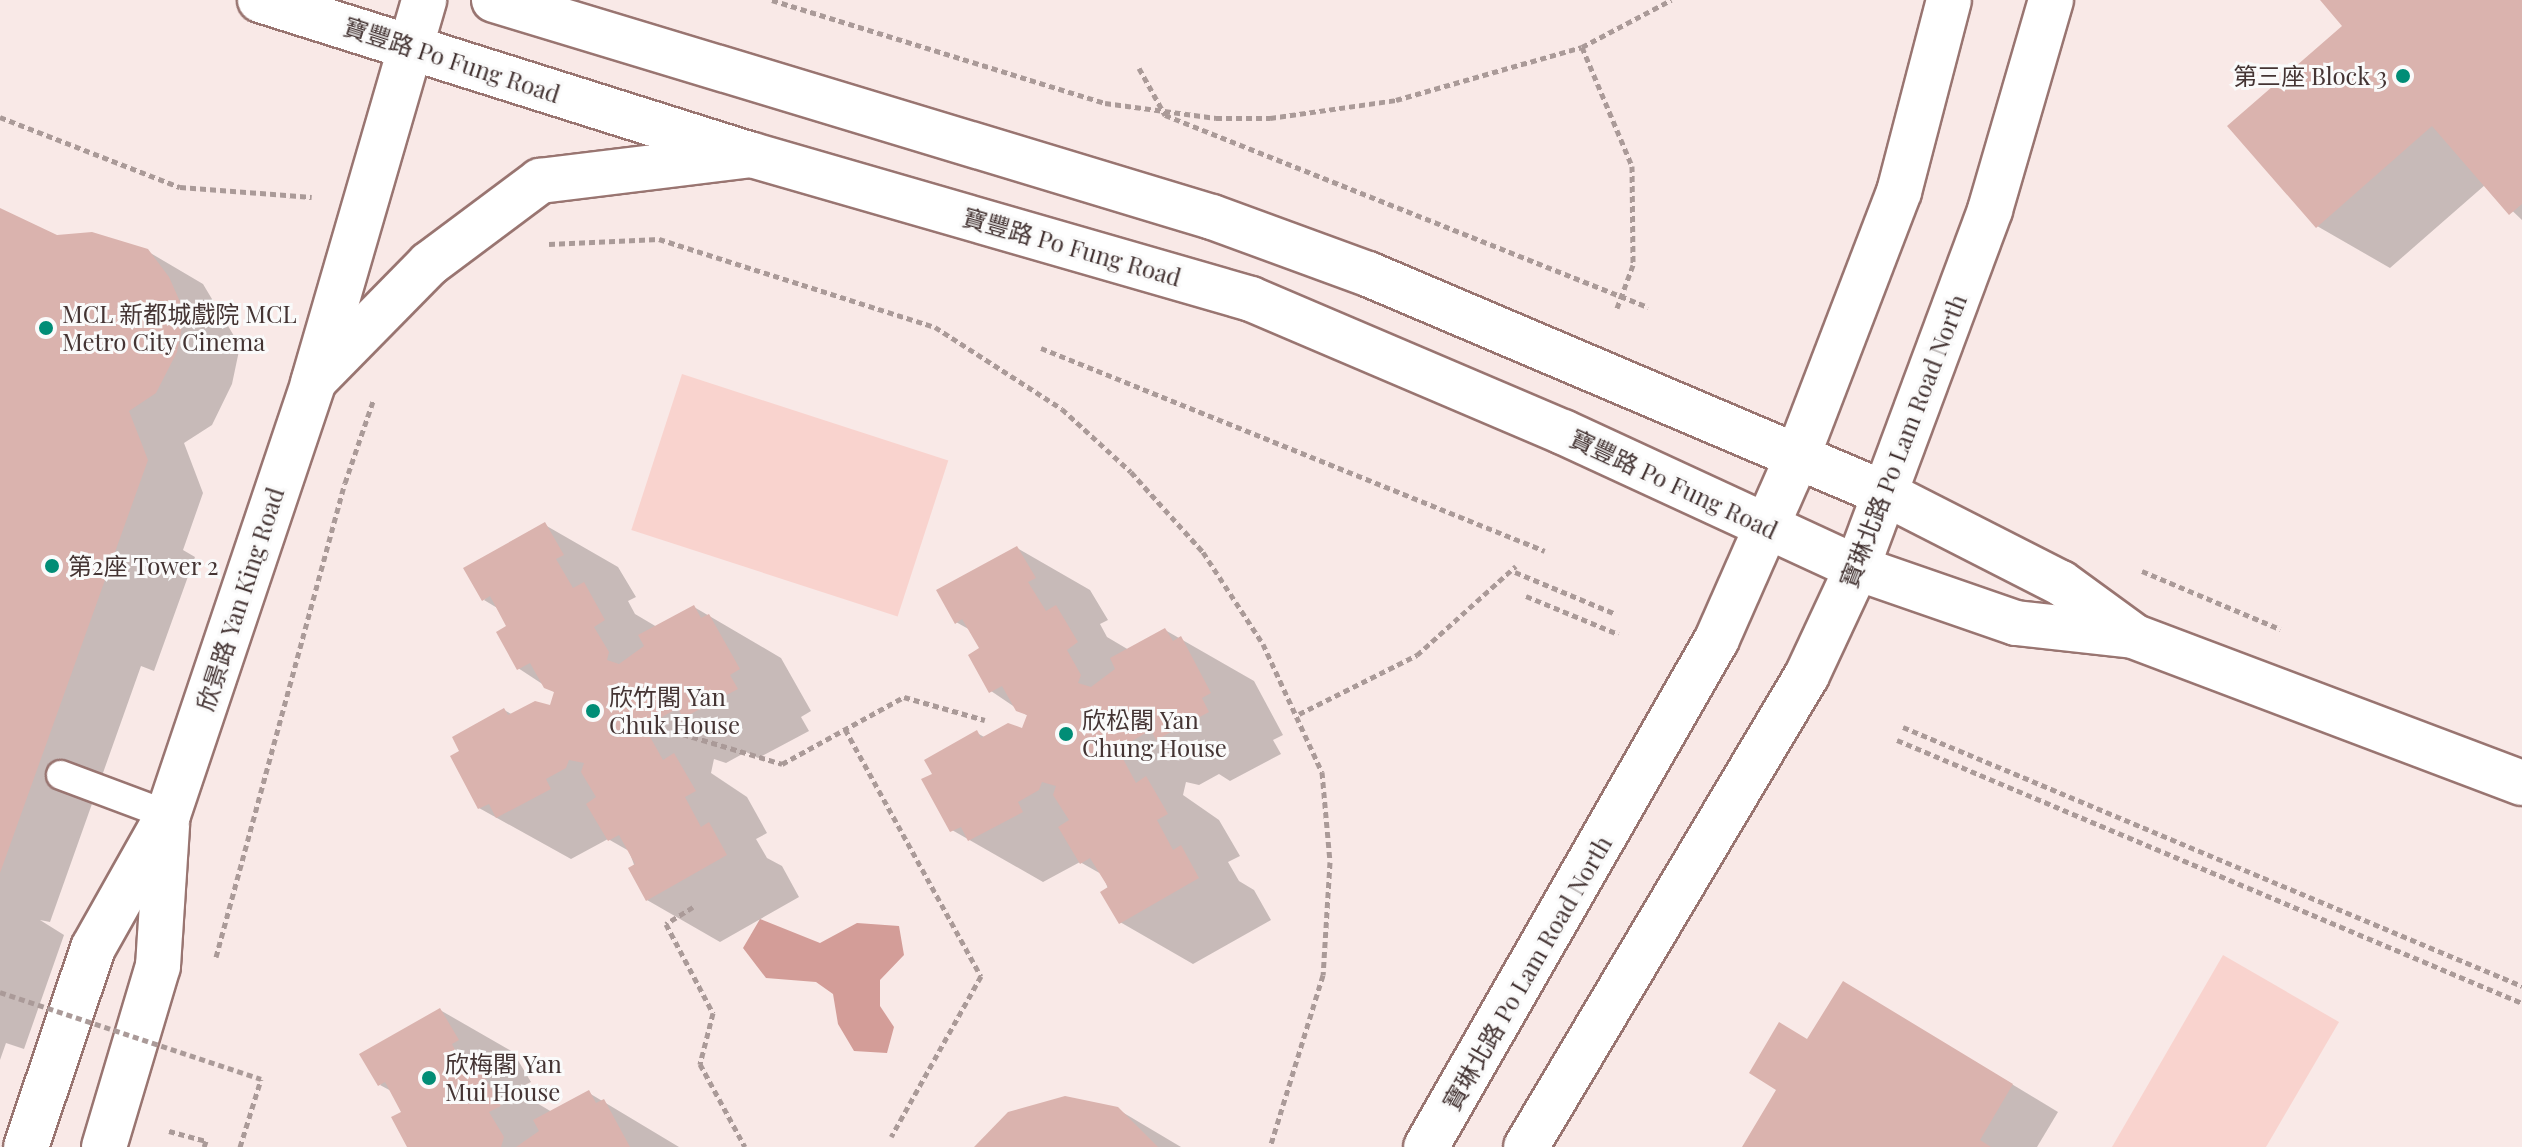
<!DOCTYPE html>
<meta charset="utf-8">
<style>
body{margin:0}
#map{position:relative;width:2522px;height:1147px;overflow:hidden;background:#f9e9e7;font-family:"Playfair Display","Noto Sans TC",serif}
div>[style]{position:absolute}
.green>*{inset:0;background:#f9d3ce;transform-origin:0 0}
.water>*{inset:0;background:#d39d98}
.shadow>*{inset:0;background:#0003}
.building>*{inset:0;background:#dab3ae}
.path>*{height:5px;margin-top:-2.5px;transform-origin:0;background:repeating-linear-gradient(90deg,#aa9a98 0 6px,transparent 0 10px)}
.roads{filter:drop-shadow(2px 0 #997571) drop-shadow(-2px 0 #997571) drop-shadow(0 2px #997571) drop-shadow(0 -2px #997571)}
.service>*{height:28px;margin:-14px;padding:0 14px;transform-origin:14px;border-radius:14px;background:#fff}
.minor>*{height:44px;margin:-22px;padding:0 22px;transform-origin:22px;border-radius:22px;background:#fff}
.tertiary>*{height:44px;margin:-22px;padding:0 22px;transform-origin:22px;border-radius:22px;background:#fff}
.secondary>*{height:44px;margin:-22px;padding:0 22px;transform-origin:22px;border-radius:22px;background:#fff}
.path-bridge>*{height:5px;margin-top:-2.5px;transform-origin:0;background:repeating-linear-gradient(90deg,#aa9a98 0 6px,transparent 0 10px)}
.dots>*{width:22px;height:22px;translate:-50% -50%;box-sizing:border-box;border:4px solid #fafafa;border-radius:50%}
span{translate:-50% -50%;white-space:nowrap;text-align:center;line-height:1.15;-webkit-text-stroke:6px #fafafa;paint-order:stroke}
.street-label{font-size:24px;color:#443433}
.poi-label{font-size:24px;color:#443433}
.right{translate:-100% -50%;text-align:right}
.left{translate:0 -50%;text-align:left}
</style>
<div id="map">
<div class="green">
<i style="left:682px;top:374px;width:280px;height:164px;rotate:18deg"></i>
<i style="clip-path:polygon(2223px 955px,2339px 1022px,2266px 1147px,2112px 1147px)"></i>
</div>
<div class="water">
<i style="clip-path:polygon(760px 919px,820px 943px,857px 923px,899px 926px,904px 955px,880px 980px,880px 1006px,894px 1027px,887px 1053px,854px 1051px,838px 1024px,833px 994px,816px 982px,766px 978px,743px 948px)"></i>
</div>
<div class="shadow">
<i style="clip-path:polygon(2322px 0,2522px 0,2522px 220px,2485px 185px,2390px 268px,2317px 226px,2345px 26px)"></i>
<i style="clip-path:polygon(0 210px,57px 237px,92px 234px,147px 251px,203px 284px,240px 346px,232px 384px,212px 425px,184px 443px,203px 493px,183px 550px,195px 557px,154px 671px,141px 666px,50px 922px,40px 920px,64px 935px,24px 1049px,6px 1043px,0 1060px)"></i>
<i style="clip-path:polygon(545px 525px,618px 567px,636px 597px,628px 601px,635px 614px,657px 627px,694px 607px,781px 658px,811px 711px,801px 717px,809px 731px,758px 758px,746px 752px,726px 763px,714px 759px,711px 773px,747px 797px,767px 833px,756px 839px,767px 858px,782px 866px,799px 897px,720px 942px,647px 900px,629px 851px,608px 839px,571px 859px,479px 808px,462px 752px,504px 710px,513px 715px,551px 707px,556px 693px,518px 668px,509px 626px,499px 609px,484px 600px)"></i>
<i style="clip-path:polygon(1017px 548px,1090px 590px,1108px 620px,1100px 624px,1107px 637px,1129px 650px,1165px 630px,1254px 681px,1283px 735px,1273px 740px,1281px 754px,1230px 781px,1219px 774px,1199px 785px,1186px 782px,1183px 795px,1219px 820px,1240px 856px,1228px 862px,1239px 881px,1254px 890px,1271px 920px,1193px 964px,1120px 922px,1103px 875px,1080px 862px,1043px 882px,952px 830px,935px 774px,977px 733px,986px 738px,1023px 731px,1028px 716px,991px 691px,981px 649px,972px 631px,956px 622px)"></i>
<i style="clip-path:polygon(440px 1010px,513px 1052px,531px 1082px,523px 1086px,530px 1099px,552px 1112px,589px 1093px,679px 1147px,410px 1147px,404px 1112px,393px 1092px,380px 1085px)"></i>
<i style="clip-path:polygon(1889px 1010px,2058px 1112px,2037px 1147px,1745px 1147px,1808px 1041px)"></i>
<i style="clip-path:polygon(1065px 1098px,1117px 1109px,1181px 1147px,980px 1147px,1009px 1113px)"></i>
</div>
<div class="building">
<i style="clip-path:polygon(2320px 0,2522px 0,2522px 204px,2509px 215px,2432px 126px,2316px 228px,2227px 126px,2342px 26px)"></i>
<i style="clip-path:polygon(0 208px,57px 235px,92px 232px,148px 249px,169px 277px,185px 313px,177px 352px,156px 393px,129px 411px,148px 460px,0 873px)"></i>
<i style="clip-path:polygon(545px 522px,564px 555px,556px 559px,573px 588px,584px 582px,605px 620px,594px 627px,609px 652px,607px 660px,619px 664px,644px 646px,638px 635px,694px 605px,701px 618px,709px 614px,740px 669px,730px 675px,738px 689px,683px 718px,678px 708px,653px 722px,641px 718px,639px 731px,649px 735px,663px 760px,674px 753px,696px 791px,685px 797px,701px 827px,709px 822px,727px 855px,646px 901px,628px 868px,635px 864px,619px 835px,608px 841px,586px 804px,596px 797px,581px 772px,584px 763px,569px 760px,566px 768px,546px 779px,551px 789px,496px 818px,489px 804px,478px 809px,450px 756px,459px 751px,452px 737px,504px 708px,508px 715px,535px 701px,550px 705px,554px 692px,544px 688px,530px 663px,517px 670px,496px 632px,506px 626px,490px 596px,482px 601px,463px 568px)"></i>
<i style="clip-path:polygon(1017px 546px,1036px 578px,1028px 582px,1046px 611px,1056px 605px,1078px 642px,1067px 650px,1081px 675px,1078px 683px,1091px 687px,1115px 669px,1110px 658px,1165px 628px,1173px 641px,1181px 636px,1211px 693px,1202px 698px,1209px 712px,1156px 740px,1151px 730px,1125px 745px,1113px 742px,1111px 754px,1122px 757px,1136px 783px,1146px 776px,1168px 814px,1157px 820px,1173px 850px,1181px 845px,1199px 878px,1119px 924px,1100px 892px,1108px 887px,1090px 858px,1080px 864px,1058px 827px,1069px 820px,1053px 795px,1056px 786px,1042px 782px,1039px 790px,1018px 802px,1023px 812px,968px 841px,961px 827px,950px 832px,921px 779px,932px 774px,924px 760px,977px 730px,981px 738px,1008px 723px,1022px 728px,1027px 715px,1016px 711px,1002px 686px,989px 693px,968px 655px,979px 648px,962px 619px,955px 624px,936px 590px)"></i>
<i style="clip-path:polygon(1843px 981px,2013px 1084px,1980px 1140px,1991px 1147px,1742px 1147px,1776px 1090px,1749px 1073px,1779px 1022px,1807px 1039px)"></i>
<i style="clip-path:polygon(440px 1008px,459px 1040px,452px 1044px,468px 1074px,479px 1067px,501px 1106px,489px 1112px,504px 1137px,501px 1147px,407px 1147px,391px 1117px,401px 1112px,385px 1082px,378px 1086px,359px 1054px)"></i>
<i style="clip-path:polygon(589px 1090px,596px 1103px,604px 1099px,630px 1147px,516px 1147px,539px 1131px,533px 1120px)"></i>
<i style="clip-path:polygon(1065px 1096px,1118px 1107px,1158px 1147px,974px 1147px,1008px 1112px)"></i>
</div>
<div class="path">
<i style="left:772px;top:0;width:349px;rotate:17.2deg"></i>
<i style="left:1105px;top:103px;width:112px;rotate:7.7deg"></i>
<i style="left:1216px;top:118px;width:54px"></i>
<i style="left:1270px;top:118px;width:127px;rotate:-8.1deg"></i>
<i style="left:1396px;top:100px;width:193px;rotate:-15.9deg"></i>
<i style="left:1582px;top:47px;width:101px;rotate:-27.8deg"></i>
<i style="left:1582px;top:47px;width:129px;rotate:67.2deg"></i>
<i style="left:1632px;top:166px;width:99px;rotate:89.4deg"></i>
<i style="left:1633px;top:265px;width:46px;rotate:110.4deg"></i>
<i style="left:1139px;top:68px;width:54px;rotate:61deg"></i>
<i style="left:1165px;top:115px;width:520px;rotate:21.68deg"></i>
<i style="left:0;top:117px;width:193px;rotate:21.3deg"></i>
<i style="left:180px;top:187px;width:132px;rotate:4.3deg"></i>
<i style="left:549px;top:244px;width:110px;rotate:-2.6deg"></i>
<i style="left:659px;top:239px;width:290px;rotate:17.7deg"></i>
<i style="left:935px;top:327px;width:151px;rotate:32.8deg"></i>
<i style="left:1062px;top:409px;width:93px;rotate:42.4deg"></i>
<i style="left:1131px;top:472px;width:108px;rotate:48deg"></i>
<i style="left:1203px;top:552px;width:110px;rotate:56.9deg"></i>
<i style="left:1263px;top:644px;width:141px;rotate:65.3deg"></i>
<i style="left:1322px;top:772px;width:90px;rotate:84.9deg"></i>
<i style="left:1330px;top:862px;width:113px;rotate:93.5deg"></i>
<i style="left:1323px;top:975px;width:180px;rotate:107.1deg"></i>
<i style="left:1041px;top:348px;width:543px;rotate:21.94deg"></i>
<i style="left:2142px;top:571px;width:150px;rotate:22.8deg"></i>
<i style="left:1515px;top:572px;width:109px;rotate:22.6deg"></i>
<i style="left:1526px;top:596px;width:100px;rotate:22.4deg"></i>
<i style="left:1299px;top:714px;width:132px;rotate:-26.6deg"></i>
<i style="left:1417px;top:655px;width:133px;rotate:-42deg"></i>
<i style="left:1903px;top:727px;width:671px;rotate:22.71deg"></i>
<i style="left:845px;top:729px;width:282px;rotate:61.2deg"></i>
<i style="left:981px;top:976px;width:184px;rotate:119.2deg"></i>
<i style="left:673px;top:731px;width:114px;rotate:16.8deg"></i>
<i style="left:782px;top:764px;width:139px;rotate:-28.8deg"></i>
<i style="left:904px;top:697px;width:84px;rotate:15.9deg"></i>
<i style="left:1897px;top:740px;width:678px;rotate:22.82deg"></i>
<i style="left:693px;top:907px;width:32px;rotate:148deg"></i>
<i style="left:666px;top:924px;width:101px;rotate:62.2deg"></i>
<i style="left:713px;top:1013px;width:53px;rotate:104.3deg"></i>
<i style="left:700px;top:1064px;width:94px;rotate:61.5deg"></i>
<i style="left:216px;top:957px;width:491px;rotate:-74.8deg"></i>
<i style="left:345px;top:483px;width:87px;rotate:-71.1deg"></i>
<i style="left:169px;top:1131px;width:38px;rotate:15deg"></i>
<i style="left:206px;top:1141px;width:6px;rotate:108deg"></i>
<i style="left:240px;top:1147px;width:71px;rotate:-72.8deg"></i>
</div>
<div class="roads">
<div class="service">
<i style="left:61px;top:775px;width:114px;rotate:20.5deg"></i>
</div>
<div class="minor">
<i style="left:314px;top:381px;width:164px;rotate:-45.5deg"></i>
<i style="left:429px;top:264px;width:139px;rotate:-36.8deg"></i>
<i style="left:540px;top:181px;width:214px;rotate:-7deg"></i>
<i style="left:1888px;top:495px;width:194px;rotate:27deg"></i>
<i style="left:2061px;top:583px;width:87px;rotate:36.1deg"></i>
<i style="left:1857px;top:568px;width:168px;rotate:19.1deg"></i>
<i style="left:2016px;top:623px;width:118px;rotate:6.3deg"></i>
<i style="left:2133px;top:636px;width:416px;rotate:20.7deg"></i>
<i style="left:26px;top:1147px;width:210px;rotate:-71.4deg"></i>
<i style="left:93px;top:948px;width:153px;rotate:-60.6deg"></i>
<i style="left:168px;top:815px;width:456px;rotate:-71.4deg"></i>
<i style="left:313px;top:383px;width:399px;rotate:-73.8deg"></i>
<i style="left:104px;top:1147px;width:189px;rotate:-73.4deg"></i>
<i style="left:158px;top:966px;width:141px;rotate:-86.3deg"></i>
</div>
<div class="tertiary">
<i style="left:260px;top:0;width:516px;rotate:17.49deg"></i>
<i style="left:752px;top:155px;width:519px;rotate:16.1deg"></i>
<i style="left:1251px;top:299px;width:339px;rotate:23.1deg"></i>
<i style="left:1563px;top:432px;width:324px;rotate:24.8deg"></i>
<i style="left:494px;top:0;width:750px;rotate:16.82deg"></i>
<i style="left:1212px;top:217px;width:166px;rotate:20.1deg"></i>
<i style="left:1368px;top:274px;width:565px;rotate:23.03deg"></i>
</div>
<div class="secondary">
<i style="left:1426px;top:1147px;width:585px;rotate:-60.19deg"></i>
<i style="left:1717px;top:639px;width:201px;rotate:-66.2deg"></i>
<i style="left:1798px;top:455px;width:282px;rotate:-69deg"></i>
<i style="left:1899px;top:192px;width:198px;rotate:-75.4deg"></i>
<i style="left:1526px;top:1147px;width:549px;rotate:-59.23deg"></i>
<i style="left:1807px;top:675px;width:118px;rotate:-65deg"></i>
<i style="left:1857px;top:568px;width:382px;rotate:-69.6deg"></i>
<i style="left:1990px;top:210px;width:219px;rotate:-73.8deg"></i>
</div>
</div>
<div class="path-bridge">
<i style="left:0;top:992px;width:275px;rotate:18.4deg"></i>
</div>
<div class="dots">
<i style="left:2403px;top:76px;background:#018d76"></i>
<i style="left:46px;top:328px;background:#018d76"></i>
<i style="left:52px;top:566px;background:#018d76"></i>
<i style="left:593px;top:711px;background:#018d76"></i>
<i style="left:1066px;top:734px;background:#018d76"></i>
<i style="left:429px;top:1078px;background:#018d76"></i>
</div>
<div class="street-label">
<span style="left:452px;top:60px;rotate:18deg">寶豐路 Po Fung Road</span>
<span style="left:1072px;top:247px;rotate:16deg">寶豐路 Po Fung Road</span>
<span style="left:1903px;top:441px;rotate:-69deg">寶琳北路 Po Lam Road North</span>
<span style="left:1674px;top:484px;rotate:25deg">寶豐路 Po Fung Road</span>
<span style="left:240px;top:599px;rotate:-72deg">欣景路 Yan King Road</span>
<span style="left:1527px;top:973px;rotate:-60deg">寶琳北路 Po Lam Road North</span>
</div>
<div class="poi-label">
<span class="right" style="left:2387px;top:76px">第三座 Block 3</span>
<span class="left" style="left:62px;top:328px">MCL 新都城戲院 MCL<br>Metro City Cinema</span>
<span class="left" style="left:68px;top:566px">第2座 Tower 2</span>
<span class="left" style="left:609px;top:711px">欣竹閣 Yan<br>Chuk House</span>
<span class="left" style="left:1082px;top:734px">欣松閣 Yan<br>Chung House</span>
<span class="left" style="left:445px;top:1078px">欣梅閣 Yan<br>Mui House</span>
</div>
</div>
